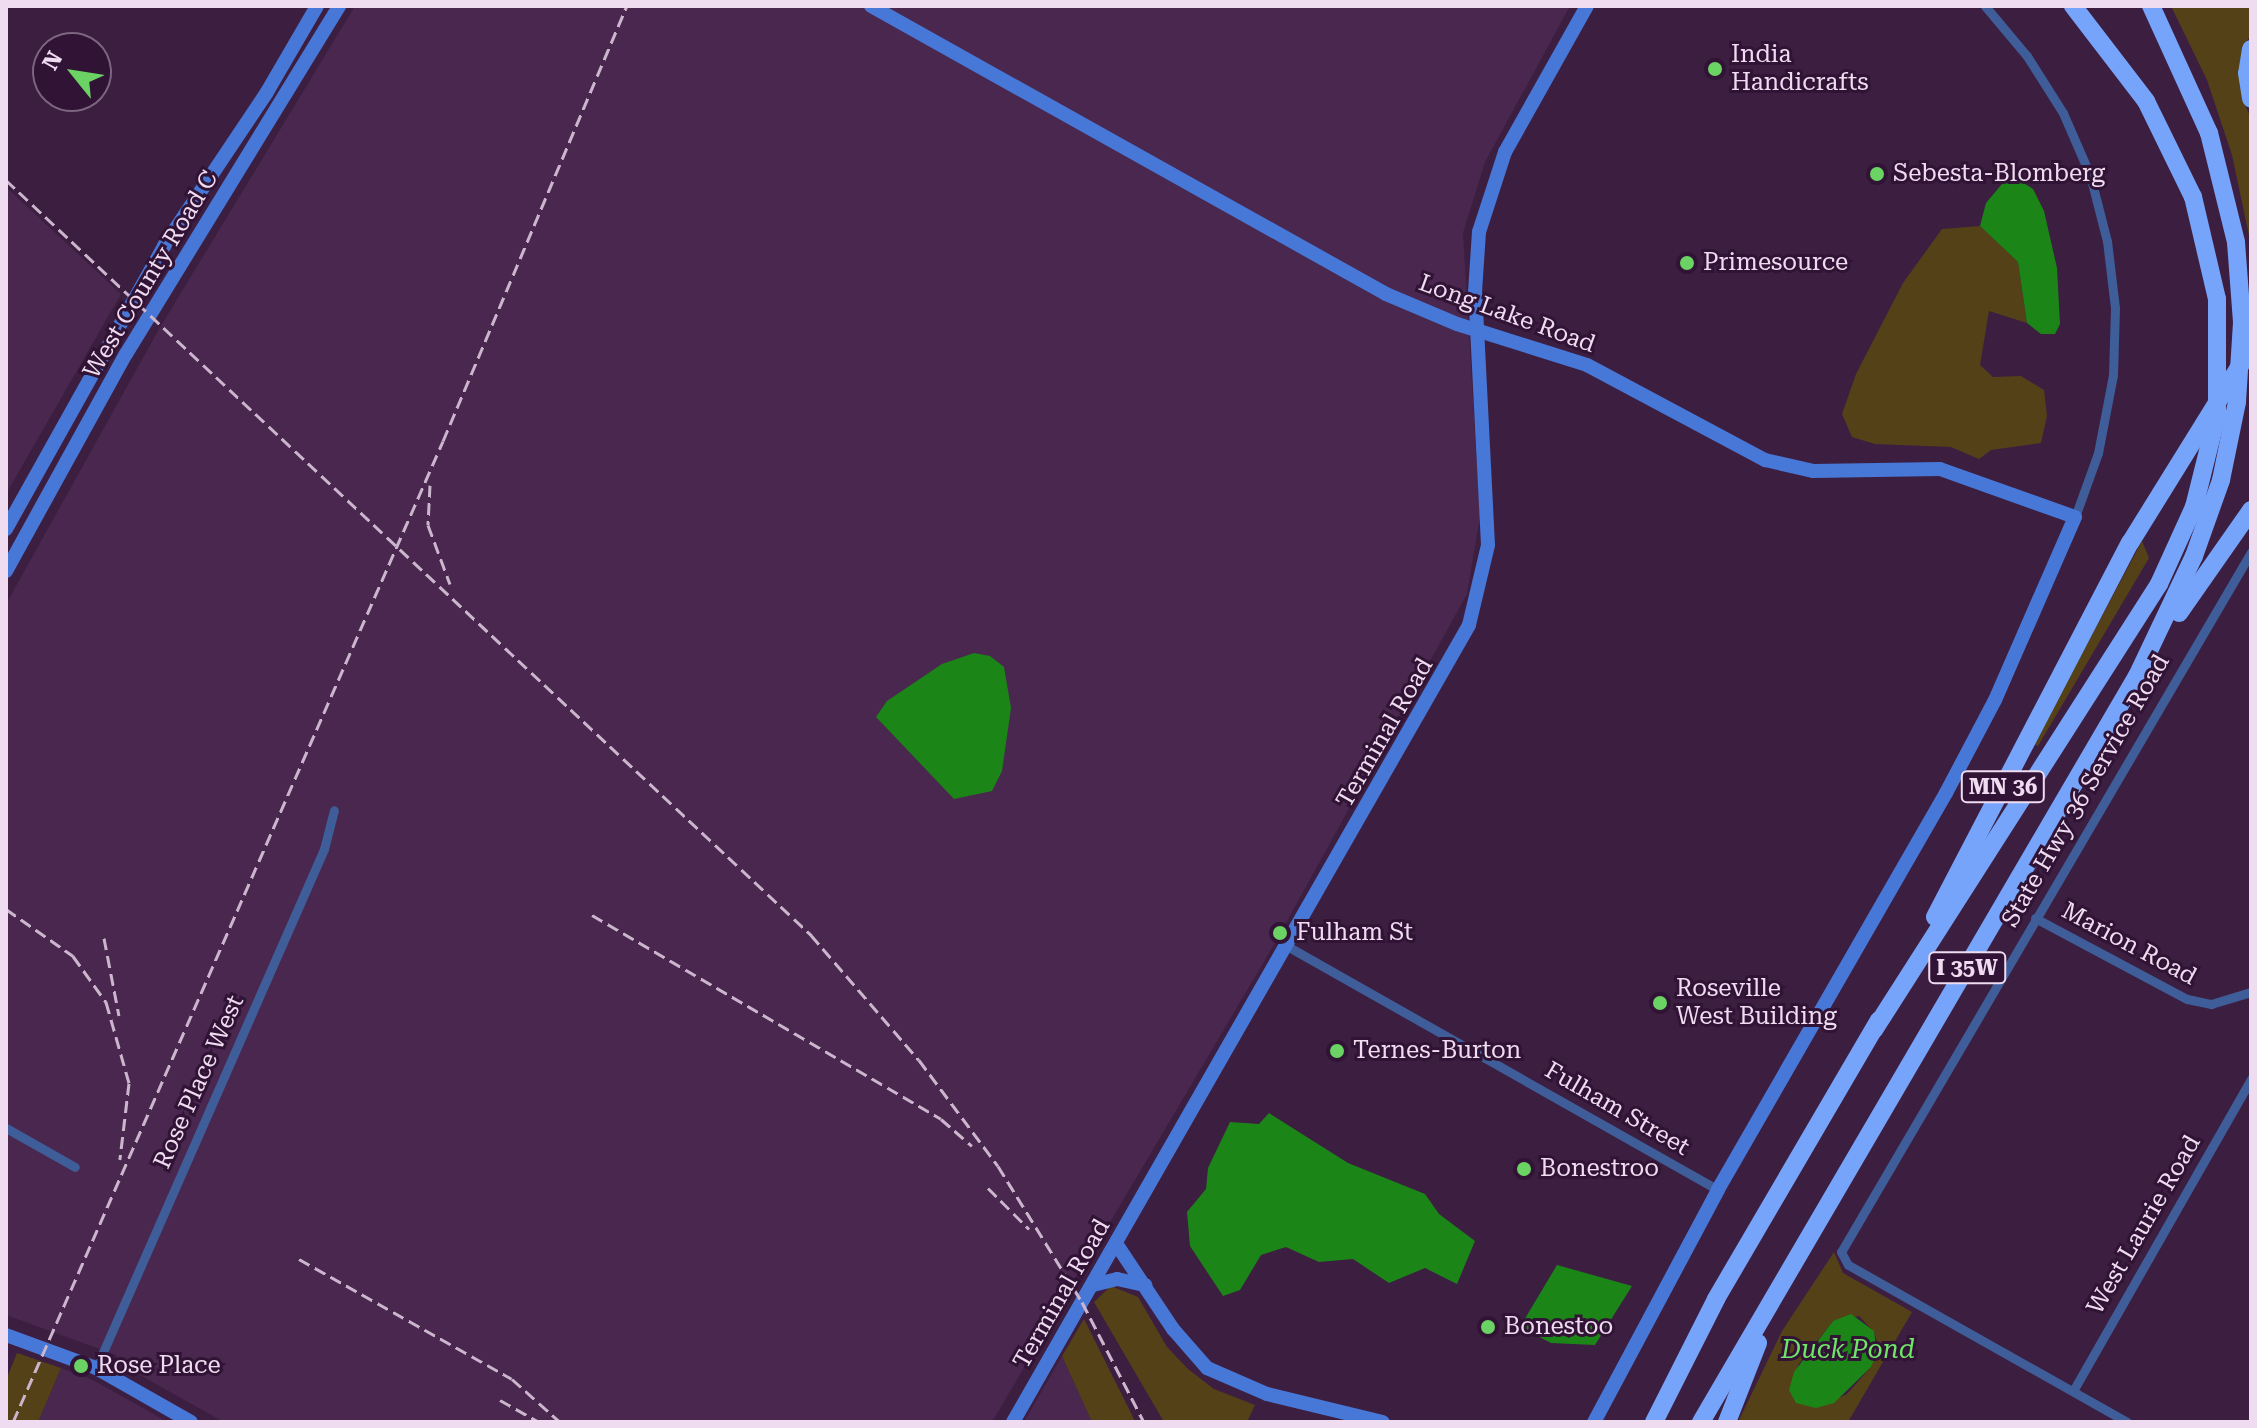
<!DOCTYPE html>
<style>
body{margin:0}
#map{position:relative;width:2257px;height:1428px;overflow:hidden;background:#3c1e40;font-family:"Roboto Serif",serif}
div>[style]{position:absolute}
.built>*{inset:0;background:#49274e}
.green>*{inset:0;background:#554118}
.water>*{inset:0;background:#1c8518}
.street>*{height:9px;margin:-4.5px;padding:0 4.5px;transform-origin:4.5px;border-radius:4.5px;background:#3e5d99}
.secondary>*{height:14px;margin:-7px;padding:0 7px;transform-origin:7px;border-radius:7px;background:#4777d7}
.highway>*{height:18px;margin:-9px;padding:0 9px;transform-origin:9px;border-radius:9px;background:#76a4fb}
.rail>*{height:3px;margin-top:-1.5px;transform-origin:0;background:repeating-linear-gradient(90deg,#cbb6ce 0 12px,transparent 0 18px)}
.highway-bridge>*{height:18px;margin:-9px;padding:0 9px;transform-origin:9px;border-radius:9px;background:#76a4fb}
.dots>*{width:22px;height:22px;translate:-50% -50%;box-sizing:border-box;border:4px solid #311435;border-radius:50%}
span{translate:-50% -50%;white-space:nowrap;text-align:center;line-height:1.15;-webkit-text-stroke:6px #311435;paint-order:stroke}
.shield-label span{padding:2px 6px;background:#311435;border:2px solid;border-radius:6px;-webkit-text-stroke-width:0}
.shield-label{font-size:22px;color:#efdcf1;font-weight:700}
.poi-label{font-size:24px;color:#efdcf1}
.left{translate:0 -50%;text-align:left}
.street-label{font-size:24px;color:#efdcf1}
.water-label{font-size:26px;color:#6fe667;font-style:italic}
.frame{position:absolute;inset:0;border:8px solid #efdcf1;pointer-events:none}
.north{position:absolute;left:32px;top:32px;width:80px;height:80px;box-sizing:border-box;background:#311435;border:2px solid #7d6480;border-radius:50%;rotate:300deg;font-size:22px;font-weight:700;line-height:32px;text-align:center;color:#efdcf1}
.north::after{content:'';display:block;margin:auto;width:28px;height:36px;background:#6ad363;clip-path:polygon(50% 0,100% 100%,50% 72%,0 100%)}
</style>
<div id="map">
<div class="built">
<i style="clip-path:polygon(355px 6px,1570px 6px,1485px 162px,1463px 233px,1480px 516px,1467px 594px,1275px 943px,992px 1422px,224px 1422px,120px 1364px,116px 1355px,6px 1315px,6px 604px,159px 329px)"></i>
<i style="clip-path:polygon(6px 187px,121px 294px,6px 494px)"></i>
<i style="clip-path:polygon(1062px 1356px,1092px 1422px,1024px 1422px)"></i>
<i style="clip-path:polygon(61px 1368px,91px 1379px,168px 1422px,38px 1422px)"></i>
</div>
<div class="green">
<i style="clip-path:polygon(2171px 6px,2251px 6px,2251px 34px,2244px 47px,2245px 105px,2251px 118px,2251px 245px,2232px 155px,2207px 80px)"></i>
<i style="clip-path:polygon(1980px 226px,2018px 262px,2027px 323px,1989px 311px,1980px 365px,1993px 377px,2021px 376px,2044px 390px,2047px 416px,2041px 443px,1991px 450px,1979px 459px,1951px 447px,1875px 444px,1852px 437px,1842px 414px,1856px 374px,1903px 283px,1942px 229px)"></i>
<i style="clip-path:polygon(2142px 541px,2149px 558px,2038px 746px,2034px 744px)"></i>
<i style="clip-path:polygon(evenodd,1834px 1252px,1843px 1273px,1912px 1312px,1848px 1422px,1738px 1422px,1782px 1331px,1834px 1252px,1859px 1316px,1874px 1332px,1878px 1345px,1871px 1367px,1847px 1394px,1824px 1405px,1796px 1403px,1798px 1365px,1833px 1321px,1859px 1316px)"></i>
<i style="clip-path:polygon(1111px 1286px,1138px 1297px,1167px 1347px,1188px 1369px,1214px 1389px,1255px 1405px,1247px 1422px,1164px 1422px,1094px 1302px)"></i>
<i style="clip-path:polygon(1084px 1319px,1132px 1415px,1135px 1422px,1092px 1422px,1062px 1356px)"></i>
<i style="clip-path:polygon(17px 1353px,61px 1368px,38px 1422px,6px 1422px,6px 1380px)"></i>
</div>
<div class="water">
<i style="clip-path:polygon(2019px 180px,2033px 189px,2044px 211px,2057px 268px,2060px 324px,2055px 334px,2041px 334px,2027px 323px,2018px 262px,1980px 226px,1986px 203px,2002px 184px)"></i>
<i style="clip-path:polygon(974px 653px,990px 656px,1004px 667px,1011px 708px,1002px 771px,992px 791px,954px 799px,876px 717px,887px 701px,942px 664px)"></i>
<i style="clip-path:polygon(1269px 1113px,1348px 1163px,1425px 1194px,1439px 1214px,1475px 1241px,1457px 1284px,1425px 1268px,1389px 1283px,1353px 1259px,1319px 1262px,1286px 1247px,1261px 1255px,1240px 1290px,1223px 1296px,1190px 1246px,1187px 1212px,1206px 1189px,1208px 1168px,1230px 1122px,1259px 1124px)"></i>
<i style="clip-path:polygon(1557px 1265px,1632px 1286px,1595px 1345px,1551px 1343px,1520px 1327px)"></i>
<i style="clip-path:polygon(1851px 1314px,1874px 1331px,1877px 1353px,1871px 1367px,1834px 1403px,1816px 1408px,1796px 1403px,1789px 1390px,1794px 1372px,1833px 1321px)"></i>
</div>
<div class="street">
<i style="left:1985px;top:6px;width:65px;rotate:50deg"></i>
<i style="left:2027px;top:56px;width:67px;rotate:57.7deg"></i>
<i style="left:2063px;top:113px;width:68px;rotate:66.5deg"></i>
<i style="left:2090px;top:175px;width:68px;rotate:75.6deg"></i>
<i style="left:2107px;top:241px;width:67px;rotate:83.2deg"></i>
<i style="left:2115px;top:308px;width:67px;rotate:91.7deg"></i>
<i style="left:2113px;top:375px;width:79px;rotate:100.9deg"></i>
<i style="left:2098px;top:453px;width:68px;rotate:109.8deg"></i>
<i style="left:2035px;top:918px;width:172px;rotate:28.1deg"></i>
<i style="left:2187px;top:999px;width:25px;rotate:12deg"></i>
<i style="left:2211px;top:1004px;width:42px;rotate:-16.7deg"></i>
<i style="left:1287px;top:946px;width:495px;rotate:29.5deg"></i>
<i style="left:6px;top:1128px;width:79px;rotate:29.5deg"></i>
<i style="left:96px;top:1368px;width:567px;rotate:-66.28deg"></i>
<i style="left:324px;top:849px;width:40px;rotate:-75.6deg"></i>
<i style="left:2073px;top:1391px;width:359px;rotate:-60.3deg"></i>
<i style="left:2127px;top:1422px;width:320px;rotate:-150.6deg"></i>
<i style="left:1848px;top:1265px;width:15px;rotate:-118deg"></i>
<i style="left:1841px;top:1252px;width:811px;rotate:-59.64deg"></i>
</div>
<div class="secondary">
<i style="left:871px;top:6px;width:590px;rotate:29.21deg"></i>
<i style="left:1386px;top:294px;width:77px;rotate:22.9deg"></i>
<i style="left:1457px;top:324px;width:136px;rotate:17.5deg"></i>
<i style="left:1587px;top:365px;width:202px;rotate:28.1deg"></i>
<i style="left:1765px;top:460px;width:49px;rotate:12.9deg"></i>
<i style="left:1813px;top:471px;width:127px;rotate:-0.9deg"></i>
<i style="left:1940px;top:469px;width:143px;rotate:19.6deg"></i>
<i style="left:2075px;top:517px;width:200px;rotate:113.6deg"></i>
<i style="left:1995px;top:700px;width:105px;rotate:117.8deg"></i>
<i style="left:1946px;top:793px;width:458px;rotate:119.9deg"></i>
<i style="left:1718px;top:1190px;width:263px;rotate:118.1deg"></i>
<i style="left:6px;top:529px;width:324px;rotate:-60.8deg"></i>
<i style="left:164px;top:246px;width:185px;rotate:-56.2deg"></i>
<i style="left:267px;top:92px;width:99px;rotate:-59.8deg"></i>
<i style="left:6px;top:571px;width:248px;rotate:-61.1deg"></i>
<i style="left:126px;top:354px;width:408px;rotate:-58.5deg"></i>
<i style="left:1117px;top:1245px;width:101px;rotate:56.3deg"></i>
<i style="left:1173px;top:1329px;width:52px;rotate:48.9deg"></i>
<i style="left:1207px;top:1368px;width:65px;rotate:23.4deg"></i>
<i style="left:1267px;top:1394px;width:119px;rotate:13.6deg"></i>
<i style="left:1093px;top:1285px;width:25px;rotate:-14deg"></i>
<i style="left:1117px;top:1279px;width:29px;rotate:12deg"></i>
<i style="left:6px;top:1335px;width:96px;rotate:20.1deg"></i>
<i style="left:96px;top:1368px;width:109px;rotate:29.6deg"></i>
<i style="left:1013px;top:1422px;width:918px;rotate:-60.22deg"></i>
<i style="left:1469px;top:625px;width:82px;rotate:-76.6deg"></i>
<i style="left:1488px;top:545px;width:253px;rotate:-92.9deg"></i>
<i style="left:1475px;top:292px;width:60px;rotate:-86.2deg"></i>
<i style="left:1479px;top:232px;width:84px;rotate:-72deg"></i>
<i style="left:1505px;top:152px;width:167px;rotate:-60.7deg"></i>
</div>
<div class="highway">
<i style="left:2251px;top:49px;width:24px;rotate:99deg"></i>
<i style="left:2247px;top:73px;width:26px;rotate:81deg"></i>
<i style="left:2179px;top:613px;width:126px;rotate:-55deg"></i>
<i style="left:1935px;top:917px;width:422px;rotate:-62.5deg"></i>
<i style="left:1874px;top:1030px;width:529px;rotate:-57.42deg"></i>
<i style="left:2159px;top:584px;width:85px;rotate:-65.6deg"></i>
<i style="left:2194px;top:507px;width:95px;rotate:-76deg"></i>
<i style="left:2217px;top:415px;width:116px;rotate:-90deg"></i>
<i style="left:2217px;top:299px;width:105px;rotate:-103.2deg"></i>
<i style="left:2193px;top:197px;width:107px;rotate:-116.1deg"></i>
<i style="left:2146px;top:101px;width:120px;rotate:-127.5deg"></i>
<i style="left:1654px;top:1422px;width:138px;rotate:-63.2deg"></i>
<i style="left:1716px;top:1299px;width:323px;rotate:-59.7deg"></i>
<i style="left:1701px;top:1422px;width:864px;rotate:-59.7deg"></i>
<i style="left:2137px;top:676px;width:133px;rotate:-64.6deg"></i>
<i style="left:2194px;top:556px;width:81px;rotate:-70.4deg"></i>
<i style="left:2221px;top:480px;width:80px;rotate:-78.4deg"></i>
<i style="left:2237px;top:402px;width:80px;rotate:-86.4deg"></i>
<i style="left:2242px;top:322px;width:80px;rotate:-94.3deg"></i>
<i style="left:2236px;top:242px;width:112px;rotate:-103.9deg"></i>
<i style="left:2209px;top:133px;width:140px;rotate:-114.5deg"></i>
<i style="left:1727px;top:1422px;width:85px;rotate:-68.6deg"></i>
</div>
<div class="rail">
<i style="left:6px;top:180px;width:1104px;rotate:43.16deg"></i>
<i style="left:811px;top:935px;width:165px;rotate:49.2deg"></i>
<i style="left:919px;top:1060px;width:132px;rotate:53.3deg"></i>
<i style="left:998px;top:1166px;width:160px;rotate:58.3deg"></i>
<i style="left:1082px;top:1302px;width:135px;rotate:62.7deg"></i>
<i style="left:430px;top:485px;width:40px;rotate:92.9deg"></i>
<i style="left:428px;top:525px;width:63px;rotate:69.6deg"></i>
<i style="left:6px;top:909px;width:82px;rotate:35deg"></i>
<i style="left:73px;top:956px;width:57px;rotate:54.3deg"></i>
<i style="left:106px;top:1002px;width:84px;rotate:74.1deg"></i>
<i style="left:129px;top:1083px;width:77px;rotate:96.8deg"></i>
<i style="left:592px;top:915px;width:404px;rotate:30.3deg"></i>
<i style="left:941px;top:1119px;width:41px;rotate:41.1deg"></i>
<i style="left:104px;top:938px;width:79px;rotate:79.1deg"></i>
<i style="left:988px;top:1188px;width:58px;rotate:45deg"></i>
<i style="left:299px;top:1259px;width:244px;rotate:29.4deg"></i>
<i style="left:512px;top:1379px;width:64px;rotate:41.9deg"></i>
<i style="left:500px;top:1400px;width:45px;rotate:29.4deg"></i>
<i style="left:13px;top:1422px;width:1071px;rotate:-66.33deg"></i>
<i style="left:443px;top:441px;width:472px;rotate:-67.1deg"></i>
</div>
<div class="highway-bridge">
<i style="left:2130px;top:543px;width:229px;rotate:-58.2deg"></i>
</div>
<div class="dots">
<i style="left:1715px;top:69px;background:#6ad363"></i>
<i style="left:1877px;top:174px;background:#6ad363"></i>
<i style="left:1687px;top:263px;background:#6ad363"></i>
<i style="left:1280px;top:933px;background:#6ad363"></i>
<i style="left:1660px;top:1003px;background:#6ad363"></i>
<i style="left:1337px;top:1051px;background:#6ad363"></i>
<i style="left:1524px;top:1169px;background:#6ad363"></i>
<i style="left:1488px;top:1327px;background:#6ad363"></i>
<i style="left:81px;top:1366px;background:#6ad363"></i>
</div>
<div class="shield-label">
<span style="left:2003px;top:787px">MN 36</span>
<span style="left:1967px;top:968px">I 35W</span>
</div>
<div class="poi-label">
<span class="left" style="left:1731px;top:69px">India<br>Handicrafts</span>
<span class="left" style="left:1893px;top:174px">Sebesta-Blomberg</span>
<span class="left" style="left:1703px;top:263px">Primesource</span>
<span class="left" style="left:1296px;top:933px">Fulham St</span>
<span class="left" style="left:1676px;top:1003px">Roseville<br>West Building</span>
<span class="left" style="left:1353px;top:1051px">Ternes-Burton</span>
<span class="left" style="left:1540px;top:1169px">Bonestroo</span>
<span class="left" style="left:1504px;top:1327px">Bonestoo</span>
<span class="left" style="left:97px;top:1366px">Rose Place</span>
</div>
<div class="street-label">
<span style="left:151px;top:275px;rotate:-59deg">West County Road C</span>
<span style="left:1507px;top:314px;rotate:20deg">Long Lake Road</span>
<span style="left:1385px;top:733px;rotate:-60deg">Terminal Road</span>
<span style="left:2086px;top:791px;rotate:-60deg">State Hwy 36 Service Road</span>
<span style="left:2129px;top:944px;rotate:28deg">Marion Road</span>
<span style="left:199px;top:1082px;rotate:-66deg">Rose Place West</span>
<span style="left:1617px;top:1109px;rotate:30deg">Fulham Street</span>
<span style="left:2144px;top:1225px;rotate:-60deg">West Laurie Road</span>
<span style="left:1062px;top:1294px;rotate:-60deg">Terminal Road</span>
</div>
<div class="water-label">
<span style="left:1848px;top:1350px">Duck Pond</span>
</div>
<div class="frame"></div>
<div class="north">N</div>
</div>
